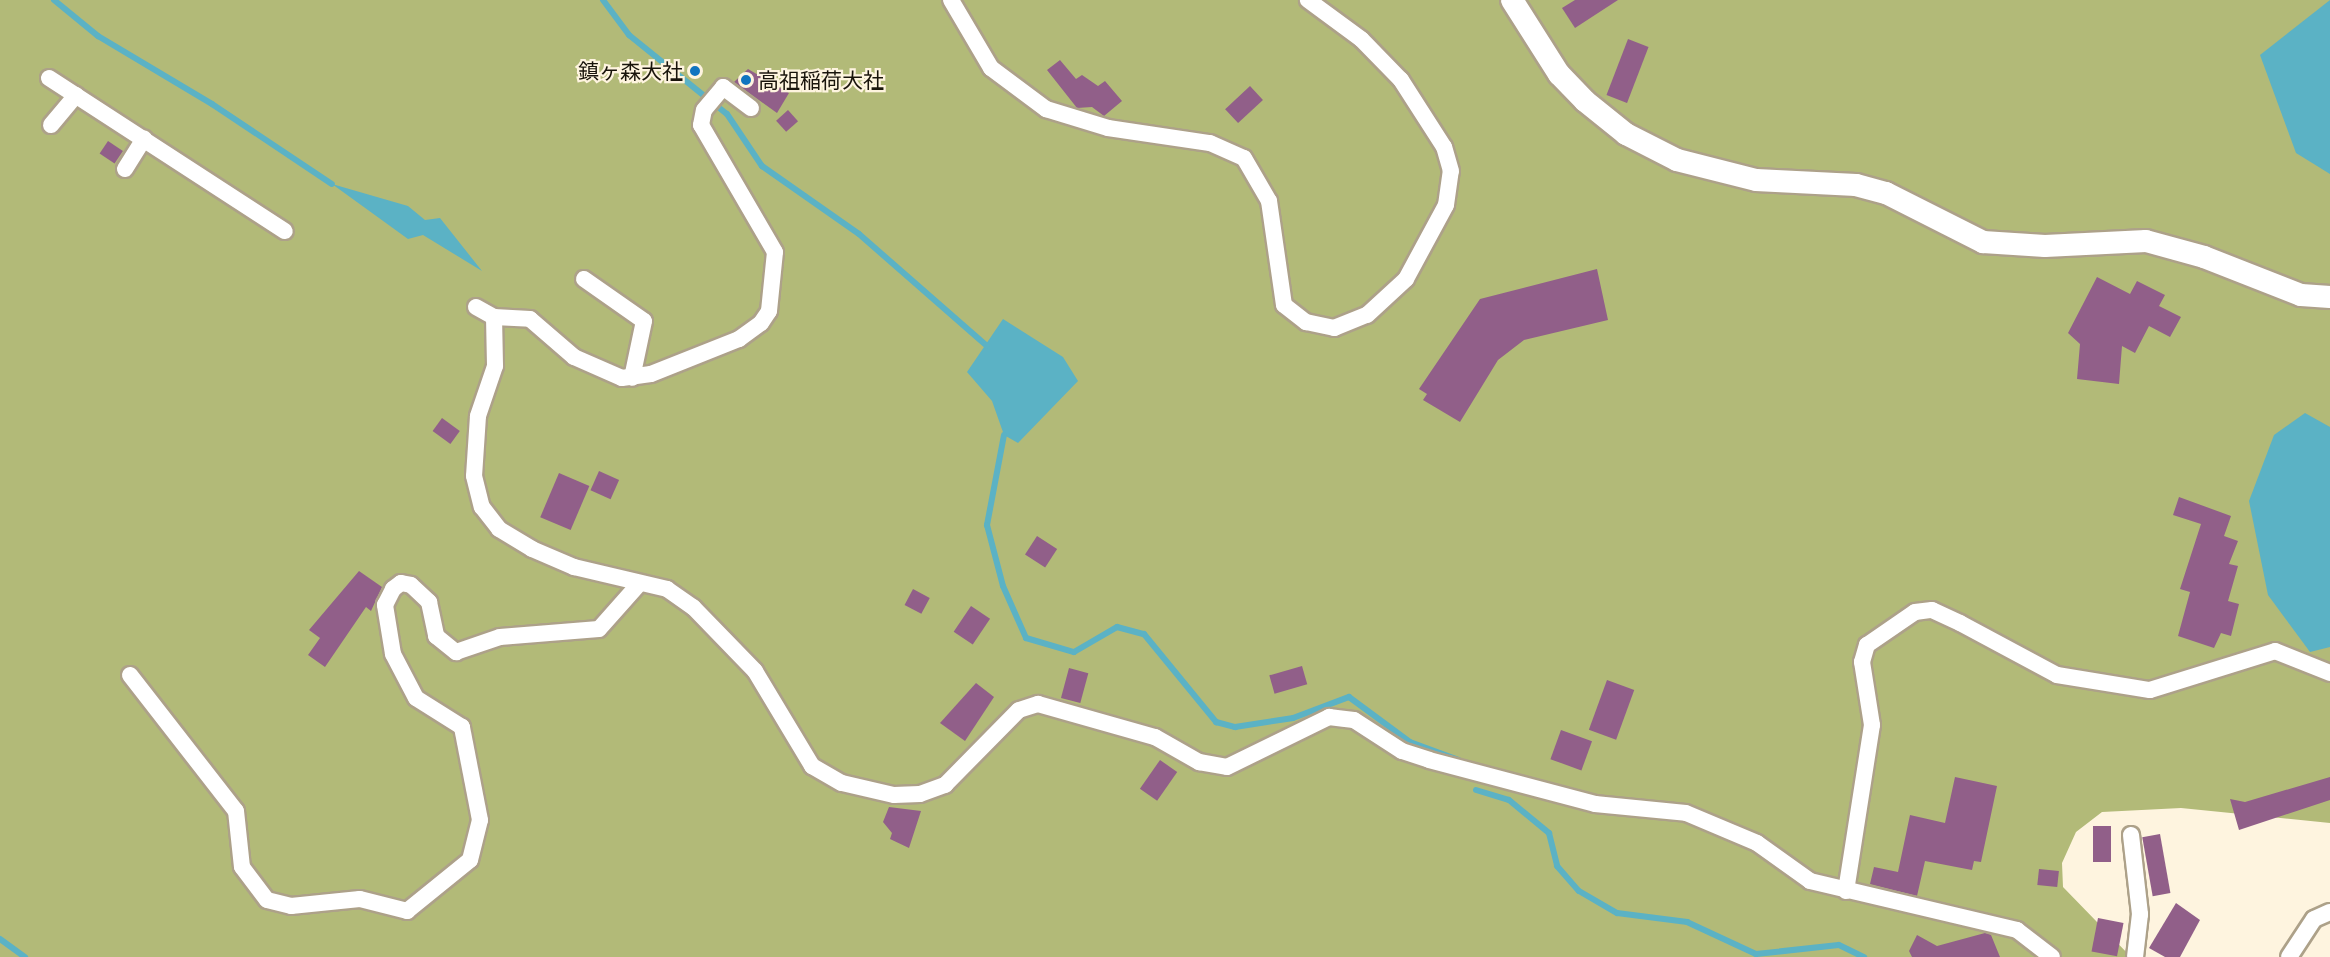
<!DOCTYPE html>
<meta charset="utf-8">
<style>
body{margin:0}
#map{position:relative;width:2330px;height:957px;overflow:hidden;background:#fef4df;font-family:"Golos Text","Noto Sans JP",sans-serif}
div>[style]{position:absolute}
.forest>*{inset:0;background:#b2ba78}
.water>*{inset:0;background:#5bb2c5}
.stream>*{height:6px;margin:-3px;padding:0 3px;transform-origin:3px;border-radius:3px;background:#5bb2c5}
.building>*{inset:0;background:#915f89;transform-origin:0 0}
.roads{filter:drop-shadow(2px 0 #ada189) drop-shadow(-2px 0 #ada189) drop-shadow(0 2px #ada189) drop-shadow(0 -2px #ada189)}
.street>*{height:16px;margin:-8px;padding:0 8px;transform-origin:8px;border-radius:8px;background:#fff}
.secondary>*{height:22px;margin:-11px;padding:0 11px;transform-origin:11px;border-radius:11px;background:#fff}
.dots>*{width:16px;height:16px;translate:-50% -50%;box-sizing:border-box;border:3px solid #fef4df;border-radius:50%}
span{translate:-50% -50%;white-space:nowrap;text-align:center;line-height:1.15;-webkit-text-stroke:4.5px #fef4df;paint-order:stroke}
.poi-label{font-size:21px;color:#19140b}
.right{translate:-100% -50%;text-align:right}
.left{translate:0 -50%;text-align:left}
</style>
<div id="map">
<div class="forest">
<i style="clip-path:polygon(0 0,2330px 0,2330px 823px,2181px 808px,2102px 812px,2076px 832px,2062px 863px,2063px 887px,2131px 957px,0 957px)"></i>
</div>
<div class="water">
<i style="clip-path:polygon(2330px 0,2330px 174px,2296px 153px,2260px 55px)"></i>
<i style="clip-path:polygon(332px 184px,408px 206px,425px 220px,440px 218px,482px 271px,423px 235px,408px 239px)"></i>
<i style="clip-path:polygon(1003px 319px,1063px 357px,1078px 381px,1018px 443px,1004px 435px,992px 401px,967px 372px)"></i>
<i style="clip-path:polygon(2305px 413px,2330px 427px,2330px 647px,2310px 652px,2268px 595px,2249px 501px,2274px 435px)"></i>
</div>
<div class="stream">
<i style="left:54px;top:0;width:57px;rotate:39.3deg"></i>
<i style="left:98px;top:36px;width:133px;rotate:30.8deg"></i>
<i style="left:212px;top:104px;width:144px;rotate:33.7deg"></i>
<i style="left:603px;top:0;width:44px;rotate:53.4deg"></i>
<i style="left:629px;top:35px;width:102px;rotate:39deg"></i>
<i style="left:712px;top:102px;width:19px;rotate:39deg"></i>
<i style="left:727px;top:114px;width:63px;rotate:56.1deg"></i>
<i style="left:762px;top:166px;width:118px;rotate:35deg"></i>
<i style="left:859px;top:234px;width:169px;rotate:41.2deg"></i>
<i style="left:1004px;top:435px;width:92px;rotate:100.7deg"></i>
<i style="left:987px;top:525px;width:63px;rotate:75.3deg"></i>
<i style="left:1003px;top:586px;width:57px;rotate:66.1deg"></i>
<i style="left:1026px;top:638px;width:50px;rotate:16.3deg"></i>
<i style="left:1074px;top:652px;width:50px;rotate:-30.2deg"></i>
<i style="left:1117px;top:627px;width:28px;rotate:15deg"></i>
<i style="left:1144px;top:634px;width:114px;rotate:50.7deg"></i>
<i style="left:1216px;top:722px;width:20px;rotate:15deg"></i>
<i style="left:1235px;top:727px;width:59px;rotate:-8.8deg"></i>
<i style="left:1293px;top:718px;width:60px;rotate:-20.6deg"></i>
<i style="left:1349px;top:697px;width:76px;rotate:36.4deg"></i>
<i style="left:1410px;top:742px;width:52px;rotate:20.2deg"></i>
<i style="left:1476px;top:790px;width:34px;rotate:17deg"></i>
<i style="left:1509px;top:800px;width:52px;rotate:39.5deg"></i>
<i style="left:1549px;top:833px;width:34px;rotate:76deg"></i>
<i style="left:1557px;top:866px;width:33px;rotate:49deg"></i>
<i style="left:1579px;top:891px;width:44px;rotate:30.1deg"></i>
<i style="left:1617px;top:913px;width:71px;rotate:7.3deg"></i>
<i style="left:1687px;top:922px;width:76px;rotate:24.9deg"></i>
<i style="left:1756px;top:954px;width:83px;rotate:-6.2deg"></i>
<i style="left:1839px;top:945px;width:28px;rotate:26deg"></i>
<i style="left:0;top:939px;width:31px;rotate:36deg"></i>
</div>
<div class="building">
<i style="clip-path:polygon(1575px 0,1618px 0,1575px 28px,1562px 8px)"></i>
<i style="left:1628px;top:39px;width:22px;height:60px;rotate:21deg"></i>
<i style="clip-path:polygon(1060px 60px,1076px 79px,1082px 75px,1098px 86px,1105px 81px,1122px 101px,1104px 116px,1092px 107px,1077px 108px,1047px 70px)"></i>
<i style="clip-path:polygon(748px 69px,789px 93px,777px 113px,734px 82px)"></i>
<i style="left:1250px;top:86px;width:19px;height:34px;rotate:47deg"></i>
<i style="left:788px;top:110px;width:15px;height:16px;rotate:48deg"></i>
<i style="left:108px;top:141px;width:18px;height:15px;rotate:34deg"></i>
<i style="clip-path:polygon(1597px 269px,1608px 320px,1524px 340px,1498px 360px,1460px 422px,1423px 400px,1427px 394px,1419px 389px,1480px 299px)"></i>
<i style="clip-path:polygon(2097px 277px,2130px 294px,2137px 281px,2165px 295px,2159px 306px,2181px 317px,2170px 337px,2149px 326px,2135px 353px,2122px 346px,2119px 384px,2077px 379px,2080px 344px,2068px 333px)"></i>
<i style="left:442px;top:418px;width:22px;height:16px;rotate:36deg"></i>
<i style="left:599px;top:471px;width:22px;height:21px;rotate:24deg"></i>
<i style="left:559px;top:473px;width:33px;height:48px;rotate:23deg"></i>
<i style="clip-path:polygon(2179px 497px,2231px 516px,2224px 536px,2238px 541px,2229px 564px,2238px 566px,2228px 601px,2239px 604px,2231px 636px,2221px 633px,2214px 648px,2178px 636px,2190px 592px,2180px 589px,2201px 524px,2173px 515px)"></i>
<i style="left:1037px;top:536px;width:24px;height:22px;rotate:33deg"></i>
<i style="clip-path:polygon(359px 571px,382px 587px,371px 611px,366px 607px,325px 667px,308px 655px,320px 638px,309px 630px)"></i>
<i style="left:913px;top:589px;width:19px;height:18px;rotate:28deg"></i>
<i style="left:971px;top:606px;width:23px;height:31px;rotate:34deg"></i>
<i style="left:1302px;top:666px;width:19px;height:34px;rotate:74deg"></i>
<i style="left:1069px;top:668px;width:20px;height:31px;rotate:15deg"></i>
<i style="left:1607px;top:680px;width:29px;height:53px;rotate:20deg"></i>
<i style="clip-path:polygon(976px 683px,994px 697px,965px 741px,940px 723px)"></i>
<i style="left:1561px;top:730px;width:33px;height:31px;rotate:20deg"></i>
<i style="left:1160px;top:760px;width:21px;height:35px;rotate:35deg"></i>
<i style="clip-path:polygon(1955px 777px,1997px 786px,1981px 862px,1974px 861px,1972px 870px,1925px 861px,1917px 896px,1870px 884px,1874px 867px,1898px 872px,1910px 815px,1945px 823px)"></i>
<i style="clip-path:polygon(2330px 777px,2330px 800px,2239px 830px,2230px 799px,2245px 802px)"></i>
<i style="clip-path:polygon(889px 807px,921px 811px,909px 848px,890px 839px,892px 833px,883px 822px)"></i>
<i style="left:2093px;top:826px;width:18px;height:36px"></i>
<i style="left:2160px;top:834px;width:60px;height:18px;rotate:80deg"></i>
<i style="left:2039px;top:869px;width:20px;height:16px;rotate:6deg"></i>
<i style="clip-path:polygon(2176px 903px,2200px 920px,2180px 957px,2165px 957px,2149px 948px)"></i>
<i style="left:2098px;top:918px;width:26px;height:34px;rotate:11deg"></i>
<i style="clip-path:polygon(1985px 933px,1991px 935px,2000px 957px,1912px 957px,1909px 951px,1917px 935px,1937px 946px)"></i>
</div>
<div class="roads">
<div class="street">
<i style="left:951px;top:0;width:79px;rotate:59.5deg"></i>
<i style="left:991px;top:68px;width:69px;rotate:36.7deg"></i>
<i style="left:1046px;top:109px;width:65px;rotate:17deg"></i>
<i style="left:1108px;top:128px;width:103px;rotate:8.4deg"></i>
<i style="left:1210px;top:143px;width:37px;rotate:24deg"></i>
<i style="left:1244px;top:158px;width:50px;rotate:59.8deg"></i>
<i style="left:1269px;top:201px;width:105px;rotate:81.8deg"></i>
<i style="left:1284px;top:305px;width:28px;rotate:38deg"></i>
<i style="left:1306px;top:322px;width:29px;rotate:12deg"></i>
<i style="left:1334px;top:328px;width:35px;rotate:-22deg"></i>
<i style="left:1367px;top:315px;width:53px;rotate:-42.7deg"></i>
<i style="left:1406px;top:279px;width:84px;rotate:-61.6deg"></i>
<i style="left:1446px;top:205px;width:34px;rotate:-82deg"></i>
<i style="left:1451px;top:171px;width:25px;rotate:-106deg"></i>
<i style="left:1444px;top:147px;width:80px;rotate:-122.7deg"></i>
<i style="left:1401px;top:80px;width:57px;rotate:-134.3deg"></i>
<i style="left:1361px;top:39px;width:66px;rotate:-143.7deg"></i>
<i style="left:49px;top:78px;width:281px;rotate:33deg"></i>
<i style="left:51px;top:125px;width:39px;rotate:-50deg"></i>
<i style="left:125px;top:169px;width:36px;rotate:-58deg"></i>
<i style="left:584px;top:279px;width:73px;rotate:35deg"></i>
<i style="left:644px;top:321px;width:58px;rotate:101.9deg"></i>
<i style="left:476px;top:307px;width:21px;rotate:29deg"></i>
<i style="left:494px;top:317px;width:49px;rotate:88.8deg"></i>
<i style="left:495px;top:366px;width:53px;rotate:108.8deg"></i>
<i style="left:478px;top:416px;width:60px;rotate:93.8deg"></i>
<i style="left:474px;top:476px;width:32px;rotate:76deg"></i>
<i style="left:482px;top:507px;width:28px;rotate:52deg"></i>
<i style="left:499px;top:529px;width:39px;rotate:31deg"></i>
<i style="left:532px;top:549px;width:46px;rotate:23.2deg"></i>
<i style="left:574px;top:567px;width:96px;rotate:13.3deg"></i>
<i style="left:667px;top:589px;width:32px;rotate:35deg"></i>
<i style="left:693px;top:607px;width:89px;rotate:45.9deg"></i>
<i style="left:755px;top:671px;width:111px;rotate:59deg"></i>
<i style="left:812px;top:766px;width:34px;rotate:30deg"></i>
<i style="left:842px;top:783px;width:53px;rotate:13deg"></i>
<i style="left:894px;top:795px;width:26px;rotate:-2deg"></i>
<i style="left:920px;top:794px;width:27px;rotate:-20deg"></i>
<i style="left:945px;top:785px;width:105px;rotate:-45.4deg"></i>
<i style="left:1019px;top:710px;width:20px;rotate:-18deg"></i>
<i style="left:1038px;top:704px;width:122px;rotate:15.8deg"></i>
<i style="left:1155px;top:737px;width:51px;rotate:29.6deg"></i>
<i style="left:1199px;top:762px;width:28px;rotate:10deg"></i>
<i style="left:1227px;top:767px;width:114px;rotate:-26.1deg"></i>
<i style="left:1329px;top:717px;width:25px;rotate:7deg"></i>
<i style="left:1354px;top:720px;width:57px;rotate:32.9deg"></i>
<i style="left:1402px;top:751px;width:28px;rotate:18deg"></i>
<i style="left:1429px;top:760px;width:172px;rotate:14.8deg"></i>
<i style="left:1595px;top:804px;width:91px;rotate:5.6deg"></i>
<i style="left:1686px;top:813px;width:77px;rotate:22.9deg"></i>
<i style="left:1757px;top:843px;width:65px;rotate:35.6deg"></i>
<i style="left:1810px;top:881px;width:213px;rotate:13.3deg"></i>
<i style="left:2017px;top:930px;width:44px;rotate:37.6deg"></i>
<i style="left:494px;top:317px;width:36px;rotate:3deg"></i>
<i style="left:530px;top:319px;width:58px;rotate:40.8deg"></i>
<i style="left:574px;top:357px;width:52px;rotate:23.6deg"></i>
<i style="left:622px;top:378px;width:29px;rotate:-8deg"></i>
<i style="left:651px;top:374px;width:95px;rotate:-21.7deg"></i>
<i style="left:739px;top:339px;width:27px;rotate:-36deg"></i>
<i style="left:761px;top:323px;width:14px;rotate:-56deg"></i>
<i style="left:769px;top:311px;width:59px;rotate:-84.2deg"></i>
<i style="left:775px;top:252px;width:147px;rotate:-120.2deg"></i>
<i style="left:701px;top:125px;width:15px;rotate:-79deg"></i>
<i style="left:704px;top:110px;width:30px;rotate:-50deg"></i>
<i style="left:723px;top:87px;width:35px;rotate:37deg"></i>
<i style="left:130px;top:675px;width:172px;rotate:52.1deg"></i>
<i style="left:236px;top:811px;width:56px;rotate:83.9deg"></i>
<i style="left:242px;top:867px;width:41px;rotate:52.9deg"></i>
<i style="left:267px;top:900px;width:25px;rotate:14deg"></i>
<i style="left:291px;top:906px;width:69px;rotate:-5.8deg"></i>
<i style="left:360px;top:899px;width:49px;rotate:14.3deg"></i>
<i style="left:407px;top:911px;width:81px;rotate:-39deg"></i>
<i style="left:470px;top:860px;width:41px;rotate:-76deg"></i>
<i style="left:480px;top:820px;width:95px;rotate:-101deg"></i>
<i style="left:462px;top:727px;width:54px;rotate:-147.8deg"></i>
<i style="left:416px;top:698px;width:50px;rotate:-117.6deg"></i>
<i style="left:393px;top:654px;width:50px;rotate:-99.3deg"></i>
<i style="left:385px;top:605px;width:18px;rotate:-63deg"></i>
<i style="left:393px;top:589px;width:10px;rotate:-37deg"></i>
<i style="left:401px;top:583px;width:10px;rotate:11deg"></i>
<i style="left:411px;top:585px;width:25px;rotate:43deg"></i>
<i style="left:429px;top:602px;width:35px;rotate:78deg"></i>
<i style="left:436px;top:636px;width:26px;rotate:39deg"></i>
<i style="left:456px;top:652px;width:46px;rotate:-18.8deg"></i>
<i style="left:500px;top:637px;width:99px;rotate:-4.6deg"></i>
<i style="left:599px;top:629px;width:60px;rotate:-48.4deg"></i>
<i style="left:2131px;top:835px;width:80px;rotate:83.5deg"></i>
<i style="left:2140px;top:914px;width:43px;rotate:96.6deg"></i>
<i style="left:1846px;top:891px;width:168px;rotate:-81.1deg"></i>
<i style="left:1872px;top:725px;width:64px;rotate:-99deg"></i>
<i style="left:1862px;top:662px;width:18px;rotate:-74deg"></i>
<i style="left:1867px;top:645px;width:58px;rotate:-34.5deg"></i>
<i style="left:1915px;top:612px;width:17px;rotate:-7deg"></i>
<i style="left:1932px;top:610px;width:31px;rotate:25deg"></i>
<i style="left:1960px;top:623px;width:110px;rotate:28.2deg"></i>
<i style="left:2057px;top:675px;width:94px;rotate:9.2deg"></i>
<i style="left:2150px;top:690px;width:131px;rotate:-17.3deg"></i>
<i style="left:2275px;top:651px;width:59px;rotate:21.8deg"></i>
<i style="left:2289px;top:957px;width:45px;rotate:-56.7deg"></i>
<i style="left:2314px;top:919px;width:17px;rotate:-24deg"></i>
</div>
<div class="secondary">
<i style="left:1512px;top:0;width:88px;rotate:57.6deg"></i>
<i style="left:1559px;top:74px;width:37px;rotate:46deg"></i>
<i style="left:1585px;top:101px;width:53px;rotate:38.8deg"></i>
<i style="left:1626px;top:134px;width:57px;rotate:27deg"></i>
<i style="left:1677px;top:160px;width:81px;rotate:14.2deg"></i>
<i style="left:1756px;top:180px;width:100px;rotate:2.9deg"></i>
<i style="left:1856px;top:185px;width:31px;rotate:15deg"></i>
<i style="left:1886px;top:193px;width:109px;rotate:26.8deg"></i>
<i style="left:1983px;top:242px;width:62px;rotate:3.7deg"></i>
<i style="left:2045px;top:246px;width:101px;rotate:-2.8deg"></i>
<i style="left:2146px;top:241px;width:60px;rotate:15.4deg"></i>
<i style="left:2204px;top:257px;width:104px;rotate:21.4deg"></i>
<i style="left:2301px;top:295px;width:29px;rotate:4deg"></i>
</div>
</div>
<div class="dots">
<i style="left:695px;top:71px;background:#1074c0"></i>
<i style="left:746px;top:80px;background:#1074c0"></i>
</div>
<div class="poi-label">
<span class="right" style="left:683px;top:71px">鎮ヶ森大社</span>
<span class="left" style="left:758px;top:80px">高祖稲荷大社</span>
</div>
</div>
